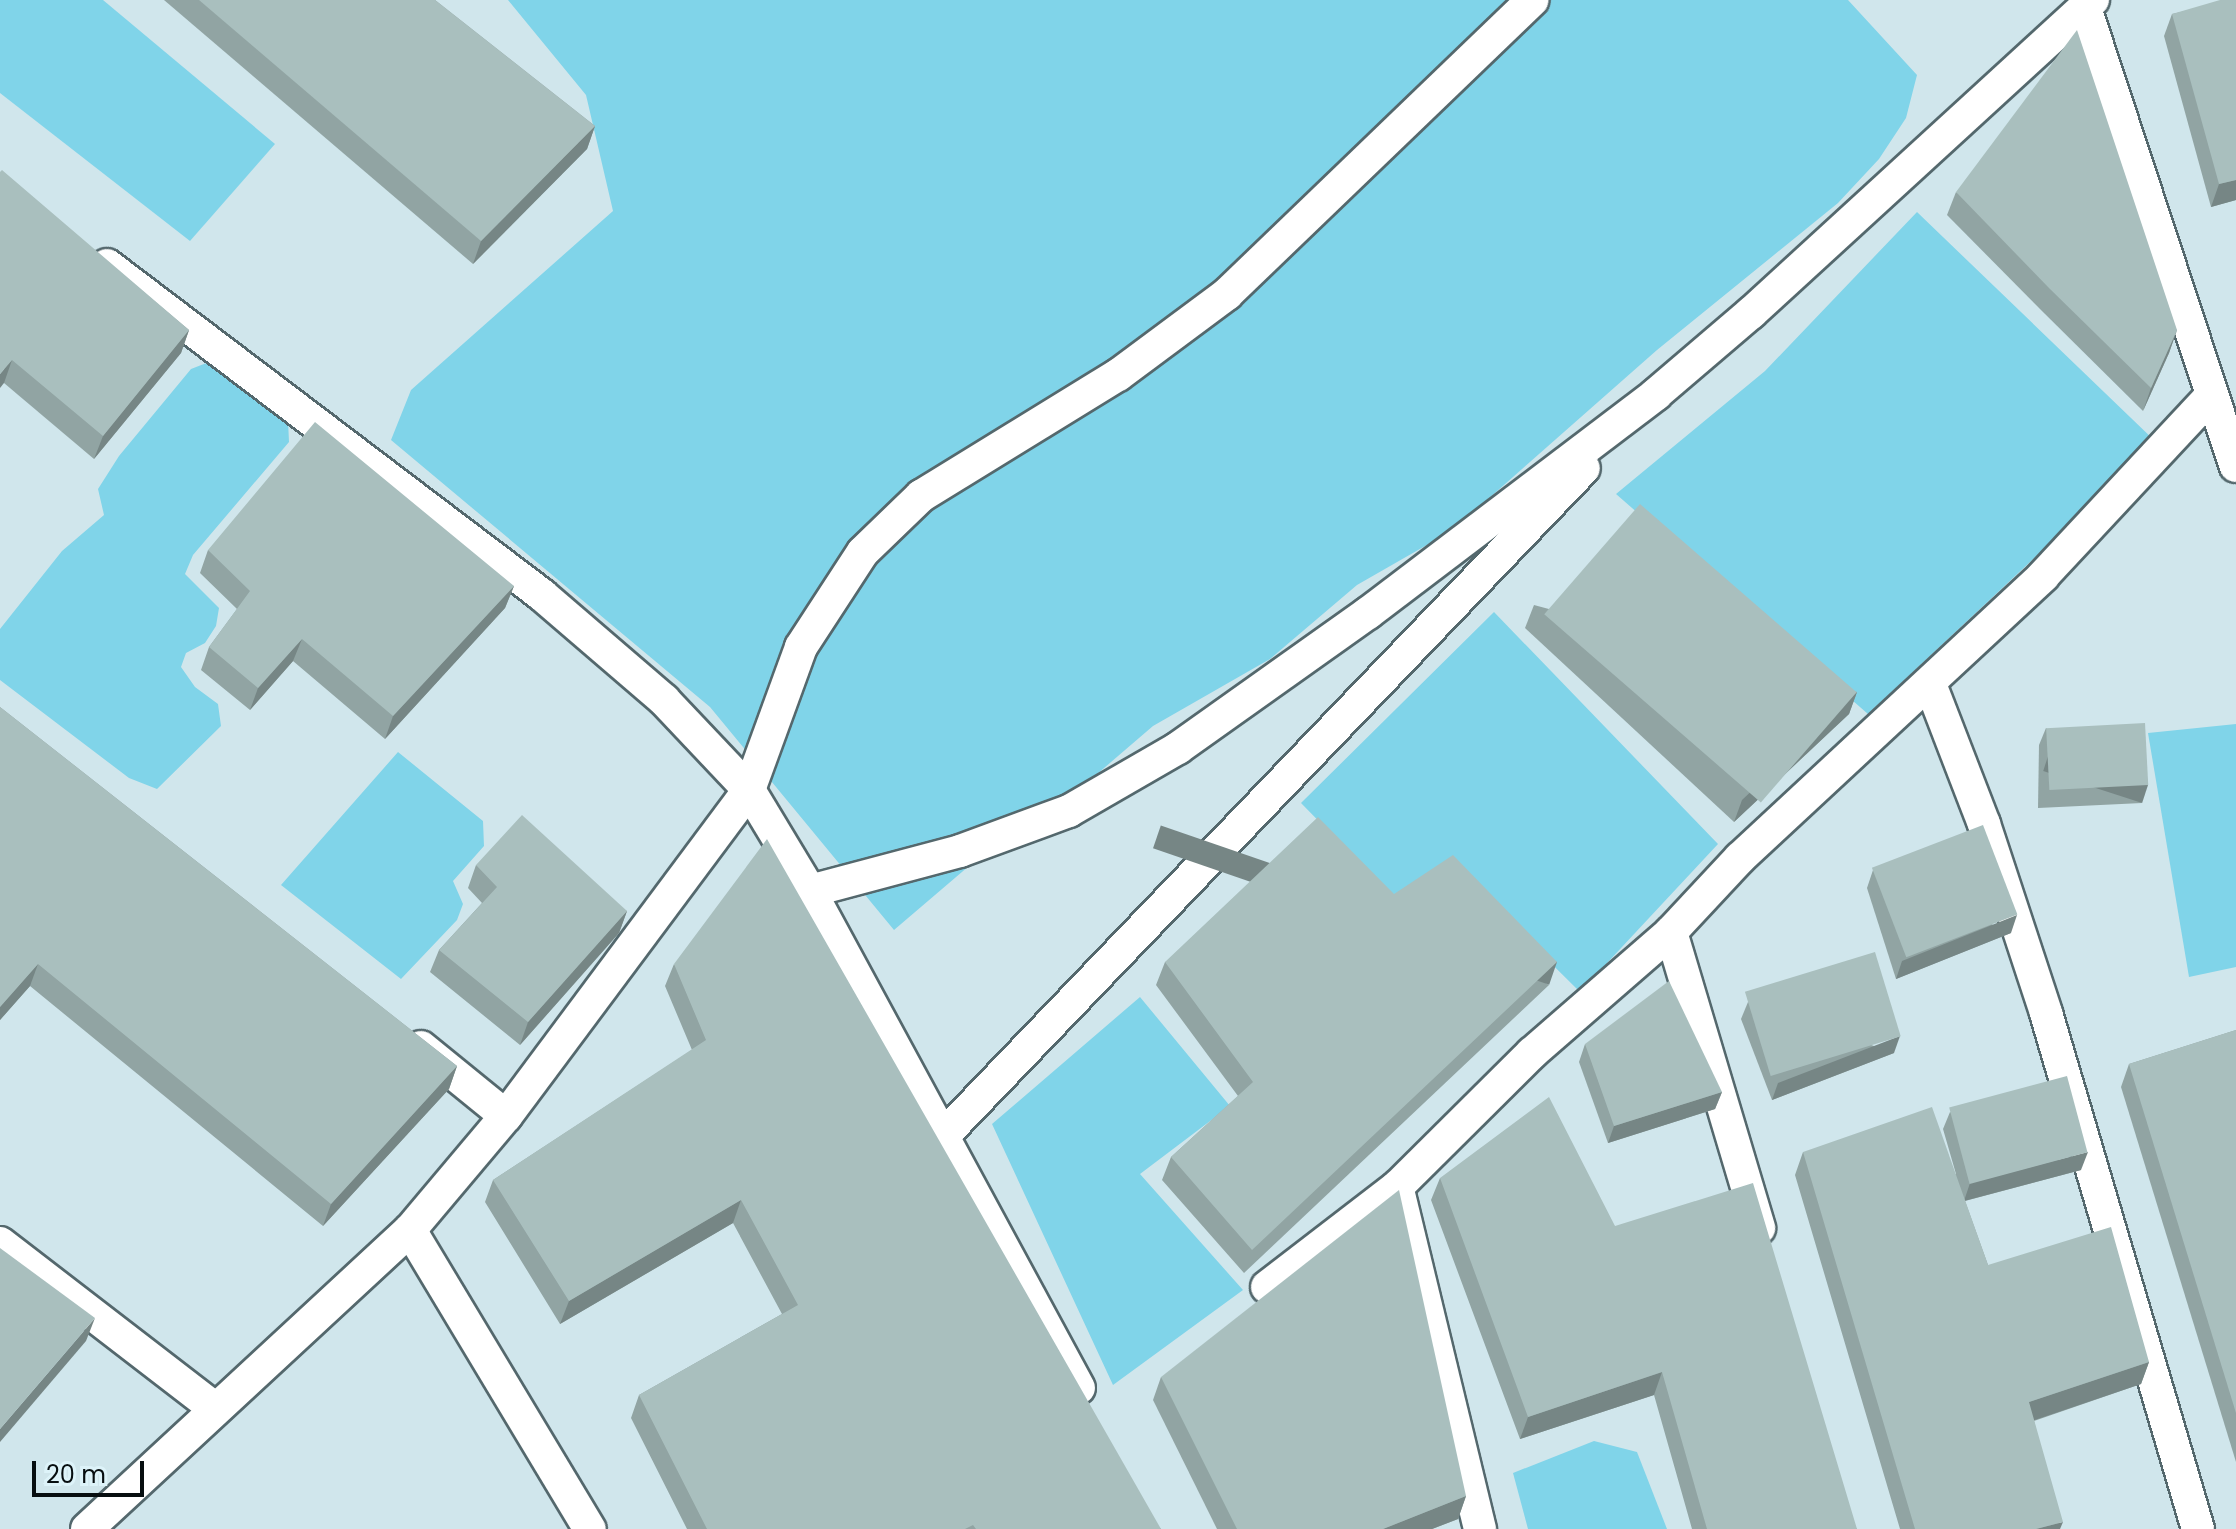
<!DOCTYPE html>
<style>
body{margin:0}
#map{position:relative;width:2236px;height:1529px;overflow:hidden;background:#d0e6ec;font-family:Poppins,sans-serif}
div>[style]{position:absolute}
.green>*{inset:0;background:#80d4e9}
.roads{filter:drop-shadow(2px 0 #54686d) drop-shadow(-2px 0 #54686d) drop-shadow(0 2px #54686d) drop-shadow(0 -2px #54686d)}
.minor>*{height:32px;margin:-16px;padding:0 16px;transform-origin:16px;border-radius:16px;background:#fff}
.wall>*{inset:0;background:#91a4a3}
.shaded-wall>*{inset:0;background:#768685;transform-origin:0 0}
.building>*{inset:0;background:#a9bfbe;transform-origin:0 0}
span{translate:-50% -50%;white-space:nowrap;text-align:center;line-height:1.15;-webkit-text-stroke:6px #ddf3f9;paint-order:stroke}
.scale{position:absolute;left:32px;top:1461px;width:112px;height:36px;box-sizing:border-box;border:4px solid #070e10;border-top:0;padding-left:10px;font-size:24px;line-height:28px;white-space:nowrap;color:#070e10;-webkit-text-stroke:6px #ddf3f9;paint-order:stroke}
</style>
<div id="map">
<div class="green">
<i style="clip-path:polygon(0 0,103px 0,275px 144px,190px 241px,0 93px)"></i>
<i style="clip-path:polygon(508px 0,1848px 0,1917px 75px,1906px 118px,1879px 159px,1838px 203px,1657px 350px,1453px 530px,1357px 585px,1270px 659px,1153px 726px,1040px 823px,976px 860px,894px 930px,710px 707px,391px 440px,411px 390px,613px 211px,586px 95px)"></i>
<i style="clip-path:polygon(1917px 212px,2157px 443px,1868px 714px,1616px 494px,1765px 371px)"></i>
<i style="clip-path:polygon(209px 362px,288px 420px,289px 442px,193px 555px,185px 574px,219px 608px,216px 626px,205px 643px,186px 653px,181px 667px,195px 687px,218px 704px,221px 726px,157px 789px,129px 778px,0 680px,0 629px,62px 551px,104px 515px,98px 489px,119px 456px,191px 369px)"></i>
<i style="clip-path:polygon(1494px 612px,1718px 844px,1580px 992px,1447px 860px,1393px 897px,1301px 803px)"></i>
<i style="clip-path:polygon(2236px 724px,2236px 967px,2189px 977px,2148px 733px)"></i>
<i style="clip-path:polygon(398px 752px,483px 821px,484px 846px,453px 881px,463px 904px,457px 920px,401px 979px,281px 885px)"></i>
<i style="clip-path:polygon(1140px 997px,1230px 1106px,1140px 1174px,1243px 1290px,1113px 1385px,992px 1124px)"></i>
<i style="clip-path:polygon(1594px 1441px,1637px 1452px,1667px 1529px,1528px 1529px,1513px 1473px)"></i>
</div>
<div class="roads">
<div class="minor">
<i style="left:2085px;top:8px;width:482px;rotate:71.8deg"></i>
<i style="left:107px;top:265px;width:546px;rotate:37.18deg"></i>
<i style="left:542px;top:595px;width:161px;rotate:40.7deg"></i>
<i style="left:664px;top:700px;width:124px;rotate:46.6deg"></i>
<i style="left:749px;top:790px;width:118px;rotate:58.9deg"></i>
<i style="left:810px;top:891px;width:565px;rotate:61.58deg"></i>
<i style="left:1930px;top:684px;width:150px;rotate:68.9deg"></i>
<i style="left:1984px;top:824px;width:199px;rotate:71.8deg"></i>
<i style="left:2046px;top:1013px;width:538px;rotate:73.59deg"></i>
<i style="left:810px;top:891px;width:155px;rotate:-14.9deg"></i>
<i style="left:960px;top:851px;width:116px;rotate:-20.2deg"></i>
<i style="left:1069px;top:811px;width:126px;rotate:-30deg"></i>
<i style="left:1178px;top:748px;width:233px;rotate:-35.4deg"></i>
<i style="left:1368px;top:613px;width:362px;rotate:-37.2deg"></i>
<i style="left:1656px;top:394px;width:125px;rotate:-40.5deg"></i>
<i style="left:1751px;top:313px;width:464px;rotate:-42.5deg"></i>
<i style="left:1671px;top:932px;width:309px;rotate:73.4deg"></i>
<i style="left:421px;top:1047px;width:109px;rotate:39.1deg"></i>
<i style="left:944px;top:1135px;width:924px;rotate:-46.18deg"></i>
<i style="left:410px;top:1230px;width:349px;rotate:59deg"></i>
<i style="left:0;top:1243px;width:270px;rotate:37.6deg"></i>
<i style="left:1267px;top:1287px;width:164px;rotate:-37.6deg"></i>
<i style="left:87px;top:1529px;width:440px;rotate:-42.8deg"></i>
<i style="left:410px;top:1230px;width:149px;rotate:-49.9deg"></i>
<i style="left:506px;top:1116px;width:407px;rotate:-53.3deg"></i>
<i style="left:749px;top:790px;width:152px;rotate:-70deg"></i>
<i style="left:801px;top:647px;width:113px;rotate:-56.9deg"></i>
<i style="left:863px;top:552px;width:81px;rotate:-44deg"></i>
<i style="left:921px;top:496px;width:231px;rotate:-31.6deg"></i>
<i style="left:1118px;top:375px;width:136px;rotate:-36.6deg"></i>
<i style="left:1227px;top:294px;width:424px;rotate:-43.9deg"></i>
<i style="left:1480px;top:1529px;width:352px;rotate:-103.6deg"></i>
<i style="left:1397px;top:1187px;width:190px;rotate:-44.8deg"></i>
<i style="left:1532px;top:1053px;width:184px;rotate:-41deg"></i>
<i style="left:1671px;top:932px;width:101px;rotate:-47deg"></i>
<i style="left:1740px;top:858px;width:414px;rotate:-42.9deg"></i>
<i style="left:2043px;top:576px;width:246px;rotate:-47deg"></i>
</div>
</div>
<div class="wall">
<i style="clip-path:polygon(164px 0,435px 0,595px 126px,587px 149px,473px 264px)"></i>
<i style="clip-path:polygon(2236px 0,2236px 200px,2211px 207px,2164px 36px,2172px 14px)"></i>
<i style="clip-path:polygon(0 172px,189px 330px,181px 353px,94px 459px,4px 383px)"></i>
<i style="clip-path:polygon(1956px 192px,2177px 330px,2169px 353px,2143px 411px,2041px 310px,1947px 215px)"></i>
<i style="clip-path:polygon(208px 550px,514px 586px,505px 608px,385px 739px,293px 661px,250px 710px,201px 670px,209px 647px,237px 609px,200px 573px)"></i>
<i style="clip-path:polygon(1534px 605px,1857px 692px,1849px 714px,1734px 822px,1525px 628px)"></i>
<i style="clip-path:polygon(0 707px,457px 1066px,449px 1089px,323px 1226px,30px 986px,0 1020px)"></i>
<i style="clip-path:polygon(2046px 728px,2142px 803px,2038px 808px,2039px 745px)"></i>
<i style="clip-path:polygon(476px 865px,627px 911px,619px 933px,520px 1045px,430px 972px,439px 950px,482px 903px,468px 888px)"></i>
<i style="clip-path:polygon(1873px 870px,2011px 933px,1896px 979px,1867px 888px)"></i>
<i style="clip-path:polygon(1394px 894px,1549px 985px,1244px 1273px,1162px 1180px,1171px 1157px,1238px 1096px,1156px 985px,1165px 962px)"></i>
<i style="clip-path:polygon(674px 964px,1161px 1529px,687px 1529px,631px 1418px,639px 1395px,782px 1314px,733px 1223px,560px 1324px,485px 1202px,493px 1180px,692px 1050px,665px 986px)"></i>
<i style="clip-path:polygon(1748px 1002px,1894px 1053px,1772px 1100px,1741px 1019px)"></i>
<i style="clip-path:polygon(2236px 1030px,2236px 1462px,2121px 1087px,2129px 1064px)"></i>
<i style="clip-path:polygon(1585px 1044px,1722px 1092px,1715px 1109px,1608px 1143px,1579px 1062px)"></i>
<i style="clip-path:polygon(1950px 1112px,2081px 1170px,1965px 1201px,1988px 1265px,2149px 1362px,2141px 1384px,2034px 1421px,2060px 1529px,1900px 1529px,1795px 1175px,1803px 1152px,1956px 1174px,1943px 1129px)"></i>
<i style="clip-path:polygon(1440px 1178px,1615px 1226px,1857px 1529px,1692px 1529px,1654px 1395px,1520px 1439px,1431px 1200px)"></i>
<i style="clip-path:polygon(1161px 1377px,1466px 1496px,1458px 1519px,1432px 1529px,1217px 1529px,1153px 1400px)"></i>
</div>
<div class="shaded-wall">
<i style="clip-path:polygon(595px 126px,587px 149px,473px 264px,481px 241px)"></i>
<i style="clip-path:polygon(2236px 180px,2236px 200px,2211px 207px,2219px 184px)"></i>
<i style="clip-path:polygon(189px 330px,181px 353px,94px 459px,103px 436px)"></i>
<i style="clip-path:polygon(2177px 330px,2169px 353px,2143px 411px,2151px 388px)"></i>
<i style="clip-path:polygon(12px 360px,4px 383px,0 388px,0 374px)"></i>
<i style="clip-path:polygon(514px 586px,505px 608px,385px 739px,393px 716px)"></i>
<i style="clip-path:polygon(302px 639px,293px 661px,250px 710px,258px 688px)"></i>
<i style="clip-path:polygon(1857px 692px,1849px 714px,1734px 822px,1742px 800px)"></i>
<i style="left:2148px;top:785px;width:19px;height:104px;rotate:108deg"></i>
<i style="clip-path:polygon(627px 911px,619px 933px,520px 1045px,528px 1022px)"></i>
<i style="clip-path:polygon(2017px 915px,2011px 933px,1896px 979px,1902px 961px)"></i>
<i style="left:1557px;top:962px;width:24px;height:419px;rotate:109deg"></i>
<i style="clip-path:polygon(38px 964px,30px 986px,0 1020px,0 1007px)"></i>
<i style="clip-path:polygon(1900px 1036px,1894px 1053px,1772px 1100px,1778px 1083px)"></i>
<i style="clip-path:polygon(457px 1066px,449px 1089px,323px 1226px,331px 1204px)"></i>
<i style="clip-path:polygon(1722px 1092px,1715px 1109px,1608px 1143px,1614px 1126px)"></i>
<i style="clip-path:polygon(2088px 1152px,2081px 1170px,1964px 1201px,1970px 1183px)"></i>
<i style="clip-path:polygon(741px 1200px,733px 1223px,560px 1324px,569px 1301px)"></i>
<i style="clip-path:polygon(95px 1318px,86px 1341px,0 1442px,0 1429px)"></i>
<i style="clip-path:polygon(2149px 1362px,2141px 1384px,2020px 1425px,2029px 1402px)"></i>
<i style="clip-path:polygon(1662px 1372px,1654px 1395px,1520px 1439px,1528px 1417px)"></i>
<i style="clip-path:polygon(1466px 1496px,1458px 1519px,1432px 1529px,1383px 1529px)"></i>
<i style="clip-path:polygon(2063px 1522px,2060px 1529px,2036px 1529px)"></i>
</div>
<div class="building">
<i style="clip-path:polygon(199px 0,435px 0,595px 126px,481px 241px)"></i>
<i style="clip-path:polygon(2220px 0,2236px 0,2236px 180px,2219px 184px,2172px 14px)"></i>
<i style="clip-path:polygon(2077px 30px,2177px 330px,2151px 388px,2049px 288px,1956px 192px)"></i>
<i style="clip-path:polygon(2px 170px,189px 330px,103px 436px,12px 360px,0 374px,0 172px)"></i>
<i style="clip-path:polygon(315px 422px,514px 586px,393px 716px,302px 639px,258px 688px,209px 647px,250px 591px,208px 550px)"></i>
<i style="left:1640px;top:504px;width:287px;height:146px;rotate:41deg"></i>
<i style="clip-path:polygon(0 707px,457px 1066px,331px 1204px,38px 964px,0 1007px)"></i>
<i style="left:2145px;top:723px;width:62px;height:99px;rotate:87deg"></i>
<i style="clip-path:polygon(522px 815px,627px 911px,528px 1022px,439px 950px,497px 887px,476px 865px)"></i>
<i style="clip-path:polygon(1318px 817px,1394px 894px,1453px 855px,1557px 962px,1252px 1250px,1171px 1157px,1253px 1082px,1165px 962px)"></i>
<i style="left:1983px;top:825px;width:96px;height:119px;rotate:69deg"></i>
<i style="clip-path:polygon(767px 839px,1161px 1529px,976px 1529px,973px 1525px,965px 1529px,707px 1529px,639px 1395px,798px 1305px,741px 1200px,569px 1301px,493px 1180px,706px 1040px,674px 964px)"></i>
<i style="left:1875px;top:952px;width:88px;height:136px;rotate:73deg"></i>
<i style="clip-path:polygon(1669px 981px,1722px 1092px,1614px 1126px,1585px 1044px)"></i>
<i style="clip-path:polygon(2236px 1030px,2236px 1413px,2129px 1064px)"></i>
<i style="left:2067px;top:1076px;width:79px;height:122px;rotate:75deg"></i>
<i style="clip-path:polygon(1549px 1097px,1615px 1226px,1753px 1183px,1857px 1529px,1707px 1529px,1662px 1372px,1528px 1417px,1440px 1178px)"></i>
<i style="clip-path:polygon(1932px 1107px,1988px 1265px,2111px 1227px,2149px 1362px,2029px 1402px,2063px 1522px,2036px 1529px,1915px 1529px,1803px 1152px)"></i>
<i style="clip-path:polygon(1399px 1190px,1466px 1496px,1383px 1529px,1237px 1529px,1161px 1377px)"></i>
<i style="clip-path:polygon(0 1248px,95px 1318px,0 1429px)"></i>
</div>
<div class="scale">20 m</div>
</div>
